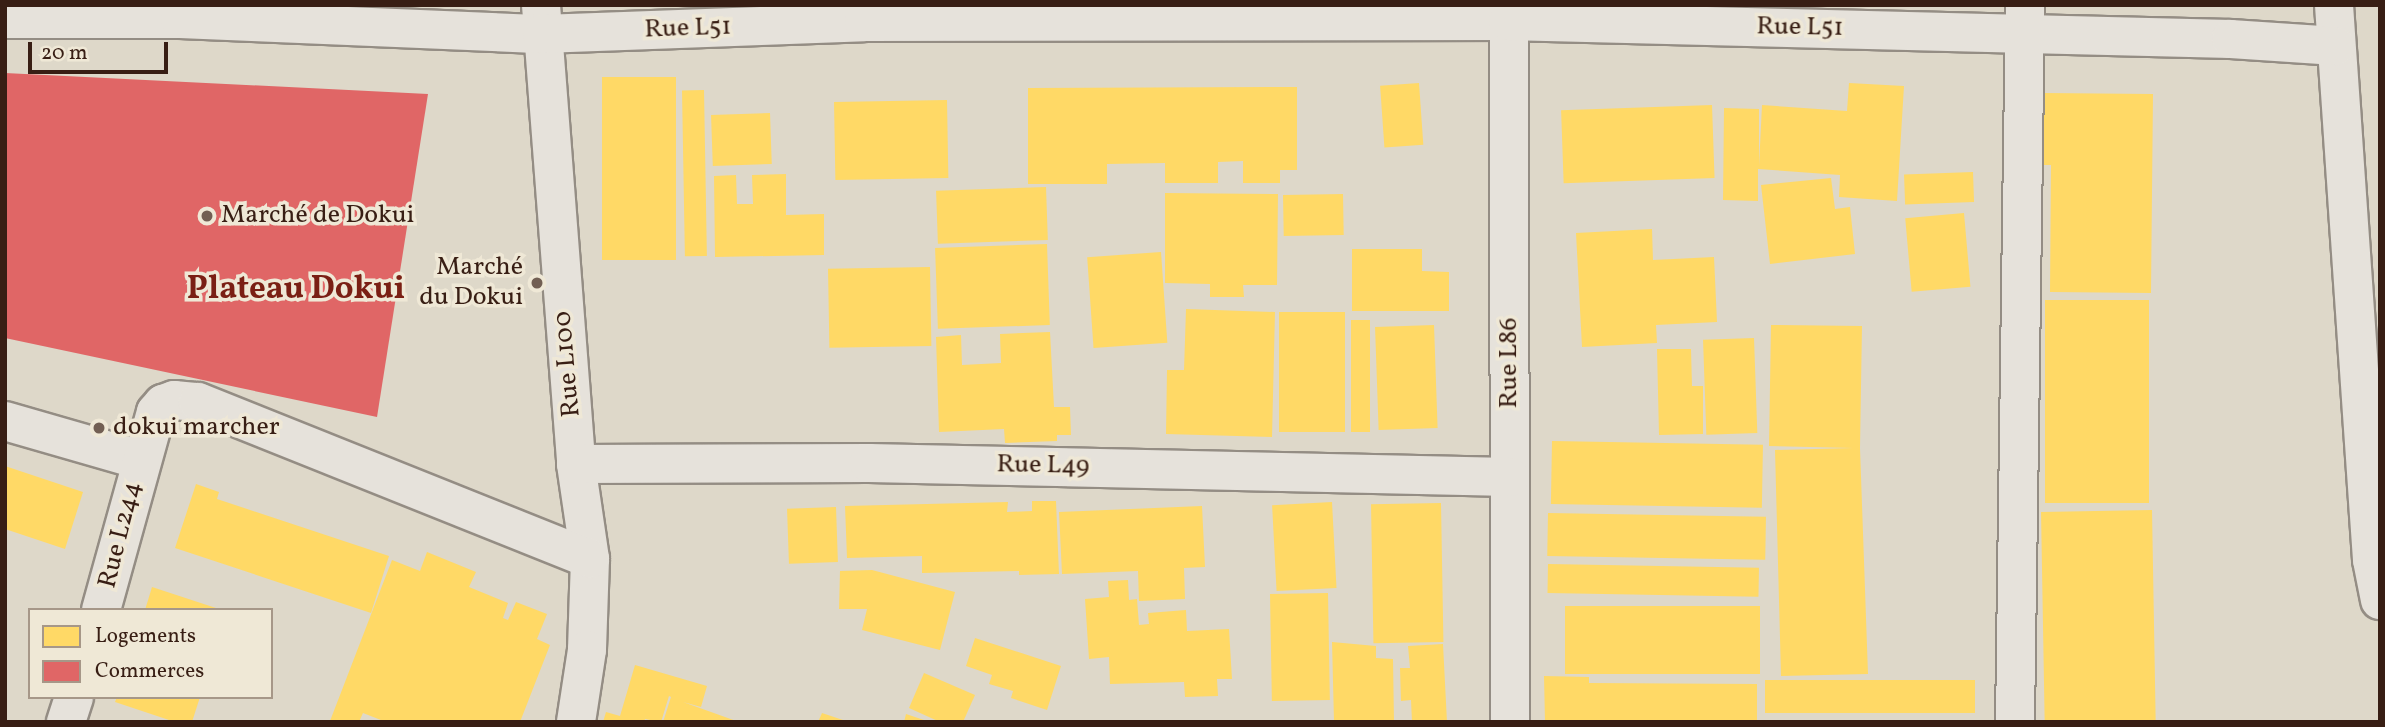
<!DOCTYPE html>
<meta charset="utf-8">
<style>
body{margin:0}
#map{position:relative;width:2385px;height:727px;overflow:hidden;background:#ded8c9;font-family:Vollkorn,serif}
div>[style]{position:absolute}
.homes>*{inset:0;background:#ffd966;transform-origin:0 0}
.shops>*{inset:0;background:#e06666}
.roads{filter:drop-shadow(2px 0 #948d84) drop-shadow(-2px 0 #948d84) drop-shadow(0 2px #948d84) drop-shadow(0 -2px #948d84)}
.street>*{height:38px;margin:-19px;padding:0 19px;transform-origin:19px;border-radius:19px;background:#e6e2db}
.dots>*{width:19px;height:19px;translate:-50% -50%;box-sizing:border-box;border:4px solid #efe8d6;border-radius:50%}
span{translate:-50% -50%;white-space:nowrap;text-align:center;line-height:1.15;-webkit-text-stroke:7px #efe8d6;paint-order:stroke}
.street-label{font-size:26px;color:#381e14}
.poi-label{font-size:26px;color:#381e14}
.left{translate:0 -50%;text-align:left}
.right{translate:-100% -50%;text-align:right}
.district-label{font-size:33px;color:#7a1f14;font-weight:700}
.frame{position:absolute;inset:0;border:7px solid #381e14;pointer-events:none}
.legend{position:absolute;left:28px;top:608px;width:245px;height:91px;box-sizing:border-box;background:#efe8d6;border:2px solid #a69788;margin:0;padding:9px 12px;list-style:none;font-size:21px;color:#381e14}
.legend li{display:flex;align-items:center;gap:14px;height:35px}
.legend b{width:35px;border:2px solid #a69788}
.scale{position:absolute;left:28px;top:42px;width:140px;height:32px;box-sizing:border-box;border:4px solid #381e14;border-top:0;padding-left:9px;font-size:21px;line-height:24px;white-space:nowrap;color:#381e14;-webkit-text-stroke:5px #efe8d6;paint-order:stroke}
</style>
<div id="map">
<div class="homes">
<i style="left:602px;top:77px;width:74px;height:183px"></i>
<i style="left:1419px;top:83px;width:62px;height:39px;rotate:86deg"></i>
<i style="clip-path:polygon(1849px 83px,1904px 86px,1897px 201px,1839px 197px,1840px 175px,1758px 169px,1758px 201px,1723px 200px,1724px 108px,1759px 109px,1759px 166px,1762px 105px,1847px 111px)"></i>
<i style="clip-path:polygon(1297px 87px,1297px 170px,1280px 170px,1280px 183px,1243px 183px,1243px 161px,1218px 162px,1218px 183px,1165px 183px,1165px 163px,1107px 164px,1107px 184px,1028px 184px,1028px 88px)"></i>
<i style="left:704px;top:90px;width:166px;height:22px;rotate:89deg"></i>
<i style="clip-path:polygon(2043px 93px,2153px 94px,2151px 293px,2050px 292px,2051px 165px,2042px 165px)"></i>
<i style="left:947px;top:100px;width:78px;height:113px;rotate:89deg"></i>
<i style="left:1712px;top:105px;width:73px;height:151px;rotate:88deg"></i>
<i style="left:770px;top:113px;width:51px;height:59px;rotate:88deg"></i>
<i style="left:1973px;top:172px;width:30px;height:69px;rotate:88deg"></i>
<i style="clip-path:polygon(786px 174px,786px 215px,824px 214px,824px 255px,715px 257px,714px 176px,736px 175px,737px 204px,753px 204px,752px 175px)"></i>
<i style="clip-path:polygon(1831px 178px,1835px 209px,1850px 207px,1855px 254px,1770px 264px,1761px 185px)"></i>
<i style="left:1046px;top:187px;width:53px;height:110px;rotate:88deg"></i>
<i style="clip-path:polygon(1165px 193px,1278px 194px,1277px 285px,1243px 285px,1244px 297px,1210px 297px,1210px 284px,1165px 283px)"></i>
<i style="left:1343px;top:194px;width:41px;height:60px;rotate:89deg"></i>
<i style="left:1964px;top:213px;width:74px;height:59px;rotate:85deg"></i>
<i style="clip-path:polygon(1652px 229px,1653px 260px,1714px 257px,1717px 322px,1656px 325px,1657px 343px,1582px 347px,1576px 233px)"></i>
<i style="left:1047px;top:244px;width:81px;height:112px;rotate:88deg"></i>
<i style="clip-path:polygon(1352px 249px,1422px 249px,1422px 271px,1449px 272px,1449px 311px,1352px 311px)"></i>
<i style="left:1161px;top:252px;width:91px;height:74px;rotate:86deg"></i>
<i style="left:930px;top:267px;width:79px;height:102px;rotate:89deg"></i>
<i style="left:2045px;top:300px;width:104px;height:203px"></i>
<i style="clip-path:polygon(1186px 309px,1275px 312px,1272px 437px,1166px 434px,1167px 370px,1184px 370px)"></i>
<i style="left:1279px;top:312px;width:66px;height:120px"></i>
<i style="left:1351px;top:320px;width:19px;height:112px"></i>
<i style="left:1434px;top:325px;width:103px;height:59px;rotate:88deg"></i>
<i style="clip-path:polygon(1771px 325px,1862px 326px,1860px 448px,1868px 674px,1781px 676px,1775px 450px,1853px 448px,1769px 446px)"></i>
<i style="clip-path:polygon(1050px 332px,1054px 407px,1070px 407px,1071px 435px,1057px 435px,1057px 441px,1005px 443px,1004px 429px,939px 432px,936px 337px,961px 335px,962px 365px,1001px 363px,1000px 334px)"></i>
<i style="left:1754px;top:338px;width:95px;height:51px;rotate:88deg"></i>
<i style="clip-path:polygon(1657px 349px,1691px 349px,1692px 386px,1703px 386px,1703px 434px,1659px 435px)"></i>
<i style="left:1552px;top:441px;width:211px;height:63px;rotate:1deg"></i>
<i style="clip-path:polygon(5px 466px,83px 492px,65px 549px,5px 529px)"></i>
<i style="clip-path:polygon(196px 484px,219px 492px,217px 499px,389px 556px,371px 613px,175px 548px)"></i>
<i style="clip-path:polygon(1032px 501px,1056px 501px,1059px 574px,1019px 575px,1019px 571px,922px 573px,922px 556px,847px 558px,845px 506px,1008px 502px,1007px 512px,1032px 511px)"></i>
<i style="left:1332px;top:502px;width:86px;height:60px;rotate:87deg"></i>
<i style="left:1441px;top:503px;width:139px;height:70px;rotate:89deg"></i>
<i style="clip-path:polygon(1202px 506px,1205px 567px,1184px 568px,1185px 599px,1139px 601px,1138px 571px,1062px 574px,1059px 512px)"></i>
<i style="left:836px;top:507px;width:55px;height:49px;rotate:88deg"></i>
<i style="left:2152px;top:510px;width:211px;height:111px;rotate:89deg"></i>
<i style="left:1548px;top:513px;width:218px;height:43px;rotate:1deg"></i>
<i style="clip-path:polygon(427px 552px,476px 572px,469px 587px,508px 603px,503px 618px,508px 620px,516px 602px,547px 614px,537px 639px,550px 645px,520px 722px,386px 722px,363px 713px,359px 722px,330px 721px,392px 560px,420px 571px)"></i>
<i style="left:1548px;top:564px;width:211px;height:29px;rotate:1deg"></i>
<i style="clip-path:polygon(872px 570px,955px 592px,940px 650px,862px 630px,867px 609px,839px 609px,840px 571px)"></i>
<i style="clip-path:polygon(1128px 580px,1129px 600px,1137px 599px,1139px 625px,1149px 624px,1148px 613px,1186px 610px,1187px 631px,1229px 629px,1232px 679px,1217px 679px,1218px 696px,1185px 697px,1184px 682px,1110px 684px,1109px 657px,1089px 659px,1085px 599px,1109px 597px,1108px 581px)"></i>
<i style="clip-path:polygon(152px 587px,219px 609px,219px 610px,145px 610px)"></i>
<i style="left:1328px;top:593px;width:107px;height:58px;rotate:89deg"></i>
<i style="left:1565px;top:606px;width:195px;height:68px"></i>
<i style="clip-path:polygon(975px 638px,1061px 666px,1047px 710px,1011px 698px,1013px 691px,989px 684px,992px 675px,966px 666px)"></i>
<i style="clip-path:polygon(1332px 642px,1376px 646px,1376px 658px,1393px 659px,1394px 722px,1334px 722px)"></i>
<i style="clip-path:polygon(1443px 644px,1447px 722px,1412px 722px,1411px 700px,1401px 701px,1400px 668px,1410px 668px,1408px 646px)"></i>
<i style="clip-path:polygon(635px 665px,707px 686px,701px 707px,683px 702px,739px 722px,663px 722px,671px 697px,669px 696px,661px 722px,645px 719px,644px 722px,603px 722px,606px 712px,620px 716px)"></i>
<i style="clip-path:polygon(924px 673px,975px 695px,963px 722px,940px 722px,909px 708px)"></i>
<i style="clip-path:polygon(1544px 676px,1589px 677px,1589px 683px,1757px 684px,1757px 721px,1545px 722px)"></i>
<i style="left:1765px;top:680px;width:210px;height:33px"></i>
<i style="clip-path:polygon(117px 697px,200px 697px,192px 722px,175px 722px,115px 702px)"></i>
<i style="clip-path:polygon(822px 713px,846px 721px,846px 722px,818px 722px)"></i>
<i style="clip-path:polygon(906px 714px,927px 721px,927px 722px,904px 722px)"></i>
</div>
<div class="shops">
<i style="clip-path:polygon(5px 73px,428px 94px,377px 417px,5px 338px)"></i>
</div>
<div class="roads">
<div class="street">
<i style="left:541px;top:5px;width:460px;rotate:85.6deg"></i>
<i style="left:576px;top:464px;width:96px;rotate:81.6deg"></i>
<i style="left:590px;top:559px;width:91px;rotate:91.9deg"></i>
<i style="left:587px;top:650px;width:73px;rotate:98.7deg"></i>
<i style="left:1509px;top:5px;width:717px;rotate:89.92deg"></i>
<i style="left:2334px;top:5px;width:556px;rotate:86.08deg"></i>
<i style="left:2372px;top:560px;width:41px;rotate:78.7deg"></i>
<i style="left:5px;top:19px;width:175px"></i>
<i style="left:180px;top:19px;width:362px;rotate:2.4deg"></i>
<i style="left:542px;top:34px;width:322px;rotate:-2.1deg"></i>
<i style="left:864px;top:22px;width:644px;rotate:-0.09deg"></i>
<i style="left:1508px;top:21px;width:723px;rotate:1.43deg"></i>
<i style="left:2231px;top:39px;width:105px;rotate:3.8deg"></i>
<i style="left:5px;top:421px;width:141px;rotate:16.1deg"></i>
<i style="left:576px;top:464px;width:293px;rotate:-0.2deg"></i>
<i style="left:869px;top:463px;width:641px;rotate:1.25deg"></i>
<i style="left:101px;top:610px;width:205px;rotate:-74.5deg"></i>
<i style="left:156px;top:412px;width:11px;rotate:-49deg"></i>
<i style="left:163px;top:404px;width:12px;rotate:-20deg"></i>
<i style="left:174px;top:400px;width:24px;rotate:5deg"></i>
<i style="left:198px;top:402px;width:422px;rotate:21.8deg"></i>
<i style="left:66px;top:722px;width:26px;rotate:-72deg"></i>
<i style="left:2015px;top:722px;width:717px;rotate:-89.2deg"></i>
</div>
</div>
<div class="dots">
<i style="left:207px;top:216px;background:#725f53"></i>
<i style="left:537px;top:283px;background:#725f53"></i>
<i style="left:99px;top:428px;background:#725f53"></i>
</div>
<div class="street-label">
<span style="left:1800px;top:28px;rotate:1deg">Rue L51</span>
<span style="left:688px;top:29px;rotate:-2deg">Rue L51</span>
<span style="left:1510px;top:363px;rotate:-90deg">Rue L86</span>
<span style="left:568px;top:364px;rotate:-95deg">Rue L100</span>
<span style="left:1043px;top:466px;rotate:1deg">Rue L49</span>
<span style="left:121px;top:535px;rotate:-76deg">Rue L244</span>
</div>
<div class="poi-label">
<span class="left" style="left:221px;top:216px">Marché de Dokui</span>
<span class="right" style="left:523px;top:283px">Marché<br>du Dokui</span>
<span class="left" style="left:113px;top:428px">dokui marcher</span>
</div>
<div class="district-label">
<span style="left:296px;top:291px">Plateau Dokui</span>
</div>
<div class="frame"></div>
<ul class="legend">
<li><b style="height:19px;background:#ffd966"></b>Logements</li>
<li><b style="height:19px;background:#e06666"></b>Commerces</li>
</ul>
<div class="scale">20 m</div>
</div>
